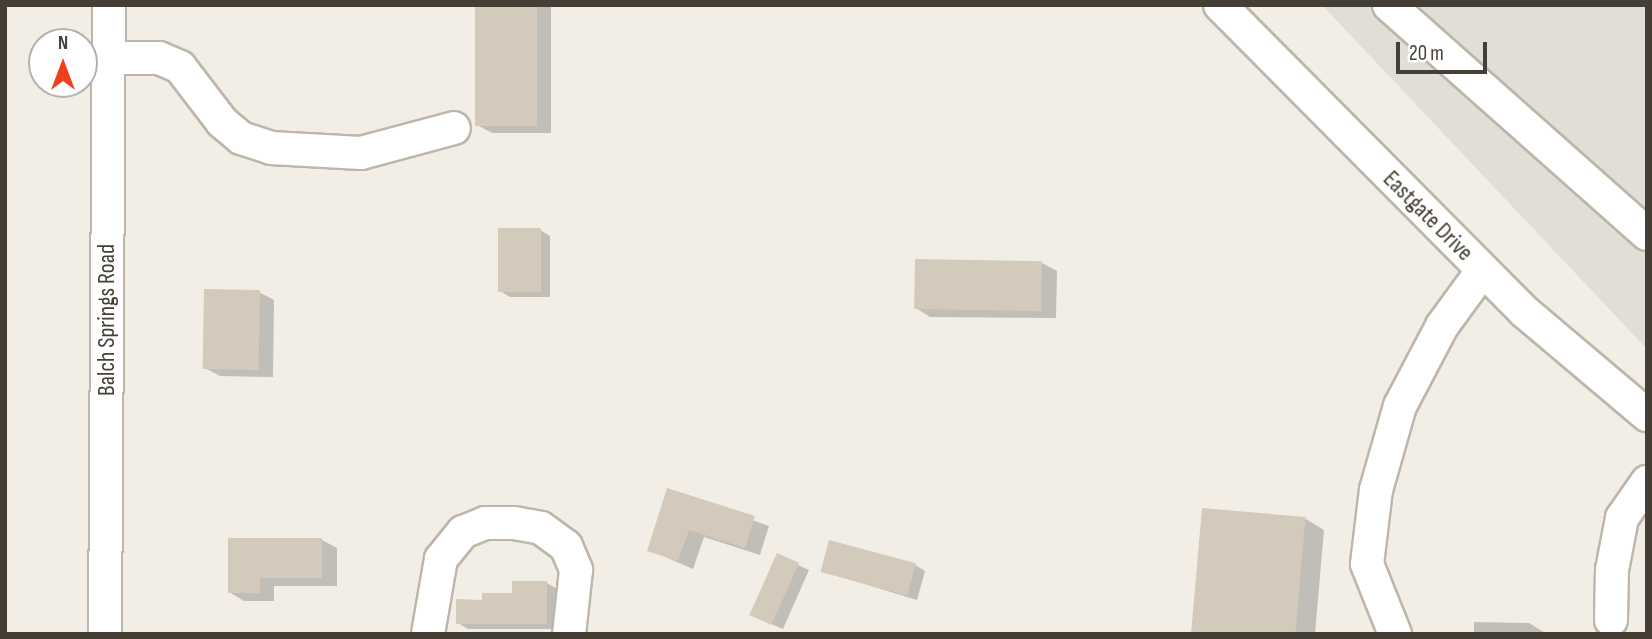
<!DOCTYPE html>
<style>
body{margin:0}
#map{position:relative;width:1652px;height:639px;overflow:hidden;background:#f2eee6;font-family:"Sofia Sans Condensed",sans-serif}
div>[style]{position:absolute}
.industrial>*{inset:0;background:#e1ddd7}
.shadow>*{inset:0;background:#0003}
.building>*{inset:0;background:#d3cabb;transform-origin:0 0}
.roads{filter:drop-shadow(2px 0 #bdb6a9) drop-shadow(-2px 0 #bdb6a9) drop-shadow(0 2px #bdb6a9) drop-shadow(0 -2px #bdb6a9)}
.minor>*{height:32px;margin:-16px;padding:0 16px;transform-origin:16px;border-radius:16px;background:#fff}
span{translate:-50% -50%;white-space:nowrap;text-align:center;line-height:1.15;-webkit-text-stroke:6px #fff;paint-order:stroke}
.street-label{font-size:24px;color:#443e35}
.frame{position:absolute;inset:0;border:7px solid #443e35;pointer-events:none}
.north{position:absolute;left:28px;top:28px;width:70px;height:70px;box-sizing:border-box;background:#fff;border:2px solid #b4b2ae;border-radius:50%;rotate:0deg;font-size:19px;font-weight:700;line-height:28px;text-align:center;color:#443e35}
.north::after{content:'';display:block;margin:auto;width:24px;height:32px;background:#f13f1e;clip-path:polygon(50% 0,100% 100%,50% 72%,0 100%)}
.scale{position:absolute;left:1396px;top:42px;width:91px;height:32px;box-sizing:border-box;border:4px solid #443e35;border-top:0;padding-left:9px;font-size:21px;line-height:24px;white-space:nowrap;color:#443e35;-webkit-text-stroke:5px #fff;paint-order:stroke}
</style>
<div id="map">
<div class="industrial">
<i style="clip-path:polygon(1322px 5px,1647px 5px,1647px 349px)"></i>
</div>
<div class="shadow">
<i style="clip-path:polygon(477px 5px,551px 5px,551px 133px,492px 133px,477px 125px)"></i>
<i style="clip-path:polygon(540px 230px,550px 236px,550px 297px,510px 297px,500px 291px)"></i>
<i style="clip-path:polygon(1042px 263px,1057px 271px,1056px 318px,930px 317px,916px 308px)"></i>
<i style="clip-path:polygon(259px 292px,274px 300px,273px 377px,220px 376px,205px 368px)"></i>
<i style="clip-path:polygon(668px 490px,769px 526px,760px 555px,704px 537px,693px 569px,649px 550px)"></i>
<i style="clip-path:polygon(1306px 519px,1324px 530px,1315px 634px,1193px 634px)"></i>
<i style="clip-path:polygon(322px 540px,337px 548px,337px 586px,274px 586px,274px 601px,244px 601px,229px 592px)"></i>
<i style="clip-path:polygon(778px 556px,809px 570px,783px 629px,762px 620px)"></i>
<i style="clip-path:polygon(915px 565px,925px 571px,917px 600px,822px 571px)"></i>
<i style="clip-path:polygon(513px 583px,547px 583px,557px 589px,557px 629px,468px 629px,458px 623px,484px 601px,513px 594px)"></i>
<i style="clip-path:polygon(1474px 622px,1529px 623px,1547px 634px,1474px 634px)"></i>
</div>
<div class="building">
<i style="left:475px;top:5px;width:62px;height:121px"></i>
<i style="left:498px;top:228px;width:43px;height:64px"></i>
<i style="left:915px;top:259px;width:127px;height:50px;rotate:1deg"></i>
<i style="left:204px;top:289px;width:56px;height:80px;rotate:1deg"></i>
<i style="clip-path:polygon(667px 488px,755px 516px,745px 548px,689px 530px,678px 561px,647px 551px)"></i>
<i style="left:1202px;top:508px;width:104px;height:126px;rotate:5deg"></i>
<i style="clip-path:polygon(228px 538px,322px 538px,322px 578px,260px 578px,260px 593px,228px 593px)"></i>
<i style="left:829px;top:540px;width:90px;height:33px;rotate:15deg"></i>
<i style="left:777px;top:553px;width:24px;height:68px;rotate:24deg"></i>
<i style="clip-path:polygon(512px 581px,547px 581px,547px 624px,456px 624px,456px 599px,482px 600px,482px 593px,512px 593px)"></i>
</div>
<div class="roads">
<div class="minor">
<i style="left:1220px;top:5px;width:433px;rotate:45.2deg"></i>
<i style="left:1525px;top:312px;width:160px;rotate:40.2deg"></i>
<i style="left:1389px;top:5px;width:345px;rotate:41.6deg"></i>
<i style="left:109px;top:58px;width:50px"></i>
<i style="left:159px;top:58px;width:23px;rotate:23deg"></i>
<i style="left:180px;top:67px;width:69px;rotate:52.6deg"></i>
<i style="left:222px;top:122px;width:25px;rotate:40deg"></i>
<i style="left:241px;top:138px;width:32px;rotate:18deg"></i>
<i style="left:271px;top:148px;width:90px;rotate:3.2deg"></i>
<i style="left:361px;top:153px;width:96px;rotate:-15deg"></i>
<i style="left:1611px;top:620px;width:50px;rotate:-88.9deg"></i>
<i style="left:1612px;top:570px;width:53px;rotate:-79.1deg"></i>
<i style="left:1622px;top:518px;width:44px;rotate:-55.2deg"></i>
<i style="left:105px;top:634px;width:629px;rotate:-89.64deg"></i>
<i style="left:428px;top:634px;width:76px;rotate:-80.2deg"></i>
<i style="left:441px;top:559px;width:35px;rotate:-51deg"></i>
<i style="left:463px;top:532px;width:24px;rotate:-22deg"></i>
<i style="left:485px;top:523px;width:29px"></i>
<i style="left:514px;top:523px;width:27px;rotate:10deg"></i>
<i style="left:541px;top:528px;width:31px;rotate:36deg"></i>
<i style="left:566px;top:546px;width:26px;rotate:67deg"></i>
<i style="left:576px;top:570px;width:64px;rotate:96.2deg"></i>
<i style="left:1395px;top:634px;width:75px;rotate:-111.8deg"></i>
<i style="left:1367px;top:564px;width:75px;rotate:-83.1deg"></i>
<i style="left:1376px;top:490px;width:87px;rotate:-74.1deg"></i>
<i style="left:1400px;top:406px;width:90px;rotate:-62.3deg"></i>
<i style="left:1442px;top:326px;width:69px;rotate:-53.8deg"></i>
</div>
</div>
<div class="street-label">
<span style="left:1428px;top:216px;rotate:45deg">Eastgate Drive</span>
<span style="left:107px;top:320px;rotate:-90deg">Balch Springs Road</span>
</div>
<div class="frame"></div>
<div class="north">N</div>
<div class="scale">20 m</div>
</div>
